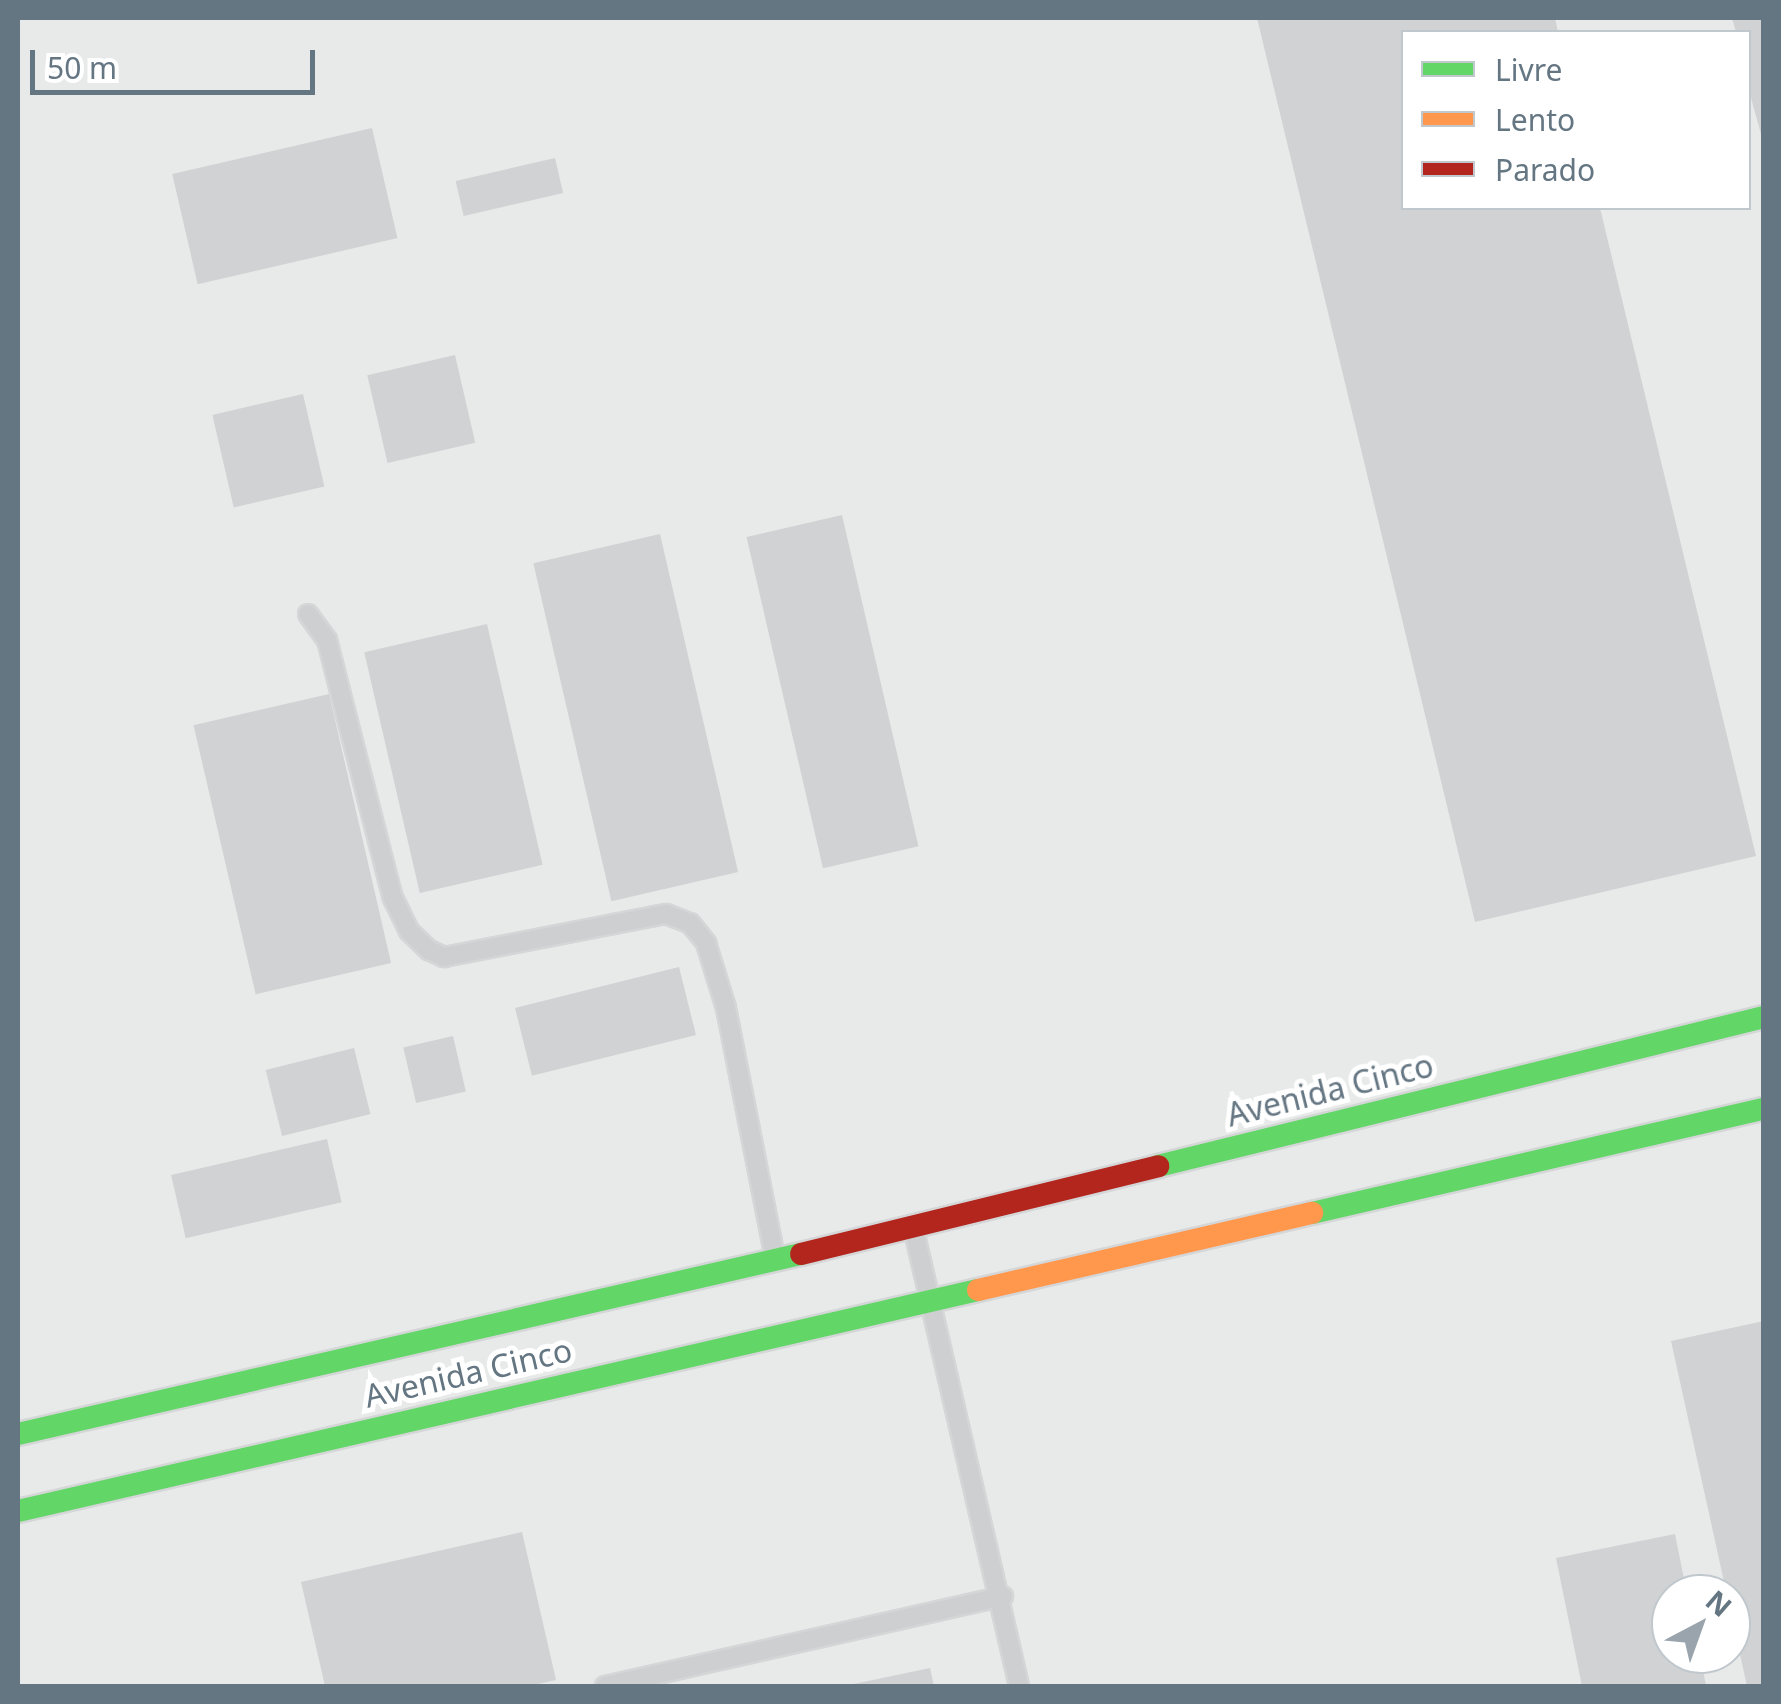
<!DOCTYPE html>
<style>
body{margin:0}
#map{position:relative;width:1781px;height:1704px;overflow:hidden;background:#f9f9f9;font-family:"Noto Sans",sans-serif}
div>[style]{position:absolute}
.built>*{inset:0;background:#e8e9e9}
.building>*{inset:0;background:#d0d2d3;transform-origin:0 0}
.roads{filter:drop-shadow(2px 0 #d5d6d7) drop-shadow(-2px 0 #d5d6d7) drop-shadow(0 2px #d5d6d7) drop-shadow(0 -2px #d5d6d7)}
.lane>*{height:18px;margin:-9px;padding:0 9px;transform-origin:9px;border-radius:9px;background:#cecfd0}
.fast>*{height:22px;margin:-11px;padding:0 11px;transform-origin:11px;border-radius:11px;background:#63d668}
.slow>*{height:22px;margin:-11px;padding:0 11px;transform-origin:11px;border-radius:11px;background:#ff974d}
.jam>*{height:22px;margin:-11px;padding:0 11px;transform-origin:11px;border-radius:11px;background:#b3261e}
span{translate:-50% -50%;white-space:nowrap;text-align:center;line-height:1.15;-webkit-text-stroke:10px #fff;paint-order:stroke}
.street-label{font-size:32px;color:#657683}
.frame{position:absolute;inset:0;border:20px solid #657683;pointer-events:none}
.legend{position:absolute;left:1401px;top:30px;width:350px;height:180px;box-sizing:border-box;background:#fff;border:2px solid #c1c8cd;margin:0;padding:12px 18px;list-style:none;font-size:30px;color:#657683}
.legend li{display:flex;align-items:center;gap:20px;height:50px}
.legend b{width:50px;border:2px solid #c1c8cd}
.north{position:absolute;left:1651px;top:1574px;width:100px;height:100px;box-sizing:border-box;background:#fff;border:2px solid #c1c8cd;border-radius:50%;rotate:41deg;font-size:28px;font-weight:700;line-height:40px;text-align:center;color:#657683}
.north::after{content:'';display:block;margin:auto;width:35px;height:45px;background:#99a4ac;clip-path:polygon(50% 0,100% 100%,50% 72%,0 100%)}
.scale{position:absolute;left:30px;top:50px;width:285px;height:45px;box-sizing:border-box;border:5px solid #657683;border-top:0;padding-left:12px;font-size:30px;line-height:35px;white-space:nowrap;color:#657683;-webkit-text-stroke:8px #fff;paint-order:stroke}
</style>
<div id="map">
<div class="built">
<i style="clip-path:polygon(evenodd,18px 18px,1763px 18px,1763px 1686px,18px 1686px,18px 18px,1404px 32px,1748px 32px,1748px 208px,1404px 208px,1404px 32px,18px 18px,1671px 1594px,1731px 1594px,1731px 1654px,1671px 1654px,1671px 1594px)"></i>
</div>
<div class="building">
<i style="clip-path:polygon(1257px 18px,1555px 18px,1558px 32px,1404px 32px,1404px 208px,1600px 208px,1756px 856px,1475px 922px)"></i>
<i style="clip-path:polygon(1732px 18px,1764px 18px,1764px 145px,1748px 87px,1748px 32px,1736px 32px)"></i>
<i style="left:372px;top:128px;width:113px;height:205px;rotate:77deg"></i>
<i style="left:555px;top:158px;width:36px;height:102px;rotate:77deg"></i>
<i style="left:455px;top:355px;width:90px;height:90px;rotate:77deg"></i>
<i style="left:303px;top:394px;width:95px;height:93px;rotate:77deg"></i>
<i style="left:842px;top:515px;width:340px;height:98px;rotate:77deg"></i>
<i style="left:660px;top:534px;width:347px;height:130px;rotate:77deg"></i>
<i style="left:487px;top:624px;width:247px;height:126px;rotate:77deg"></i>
<i style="left:329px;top:694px;width:276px;height:139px;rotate:77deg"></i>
<i style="left:679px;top:967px;width:70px;height:169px;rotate:76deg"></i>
<i style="left:453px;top:1036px;width:57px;height:51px;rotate:77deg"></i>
<i style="left:354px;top:1048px;width:68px;height:91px;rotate:76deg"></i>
<i style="left:327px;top:1139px;width:65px;height:160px;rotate:77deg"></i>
<i style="clip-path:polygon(1764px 1321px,1764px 1686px,1747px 1686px,1671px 1341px)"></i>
<i style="clip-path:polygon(522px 1532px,556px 1680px,529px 1686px,325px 1686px,301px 1582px)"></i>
<i style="clip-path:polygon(1675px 1534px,1687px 1594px,1671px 1594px,1671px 1654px,1700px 1654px,1706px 1686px,1582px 1686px,1556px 1558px)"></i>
<i style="clip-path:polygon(930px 1668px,934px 1686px,849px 1686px,849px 1685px)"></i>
</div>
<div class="roads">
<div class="lane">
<i style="left:308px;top:614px;width:32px;rotate:54deg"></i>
<i style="left:327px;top:640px;width:266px;rotate:75.7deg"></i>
<i style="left:393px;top:898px;width:37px;rotate:64deg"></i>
<i style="left:409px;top:931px;width:28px;rotate:44deg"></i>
<i style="left:429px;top:950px;width:17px;rotate:25deg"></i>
<i style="left:444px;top:957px;width:226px;rotate:-11deg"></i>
<i style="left:666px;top:914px;width:26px;rotate:21deg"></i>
<i style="left:690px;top:923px;width:26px;rotate:51deg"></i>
<i style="left:706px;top:943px;width:68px;rotate:72.9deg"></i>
<i style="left:726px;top:1008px;width:254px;rotate:78.9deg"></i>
<i style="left:914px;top:1231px;width:467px;rotate:77deg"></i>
<i style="left:605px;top:1686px;width:408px;rotate:-12.7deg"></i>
</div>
<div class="fast">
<i style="left:1158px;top:1166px;width:624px;rotate:-13.81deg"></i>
<i style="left:1312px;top:1213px;width:464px;rotate:-13deg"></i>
<i style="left:18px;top:1434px;width:803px;rotate:-12.95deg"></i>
<i style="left:18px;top:1511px;width:985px;rotate:-12.96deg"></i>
</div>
<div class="slow">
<i style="left:978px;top:1290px;width:343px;rotate:-13deg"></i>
</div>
<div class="jam">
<i style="left:801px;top:1254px;width:368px;rotate:-13.8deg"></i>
</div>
</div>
<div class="street-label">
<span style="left:1330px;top:1090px;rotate:-14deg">Avenida Cinco</span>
<span style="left:468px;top:1373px;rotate:-13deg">Avenida Cinco</span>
</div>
<div class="frame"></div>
<ul class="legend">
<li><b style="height:12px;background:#63d668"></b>Livre</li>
<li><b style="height:12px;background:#ff974d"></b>Lento</li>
<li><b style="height:12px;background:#b3261e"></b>Parado</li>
</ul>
<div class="north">N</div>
<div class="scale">50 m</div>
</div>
